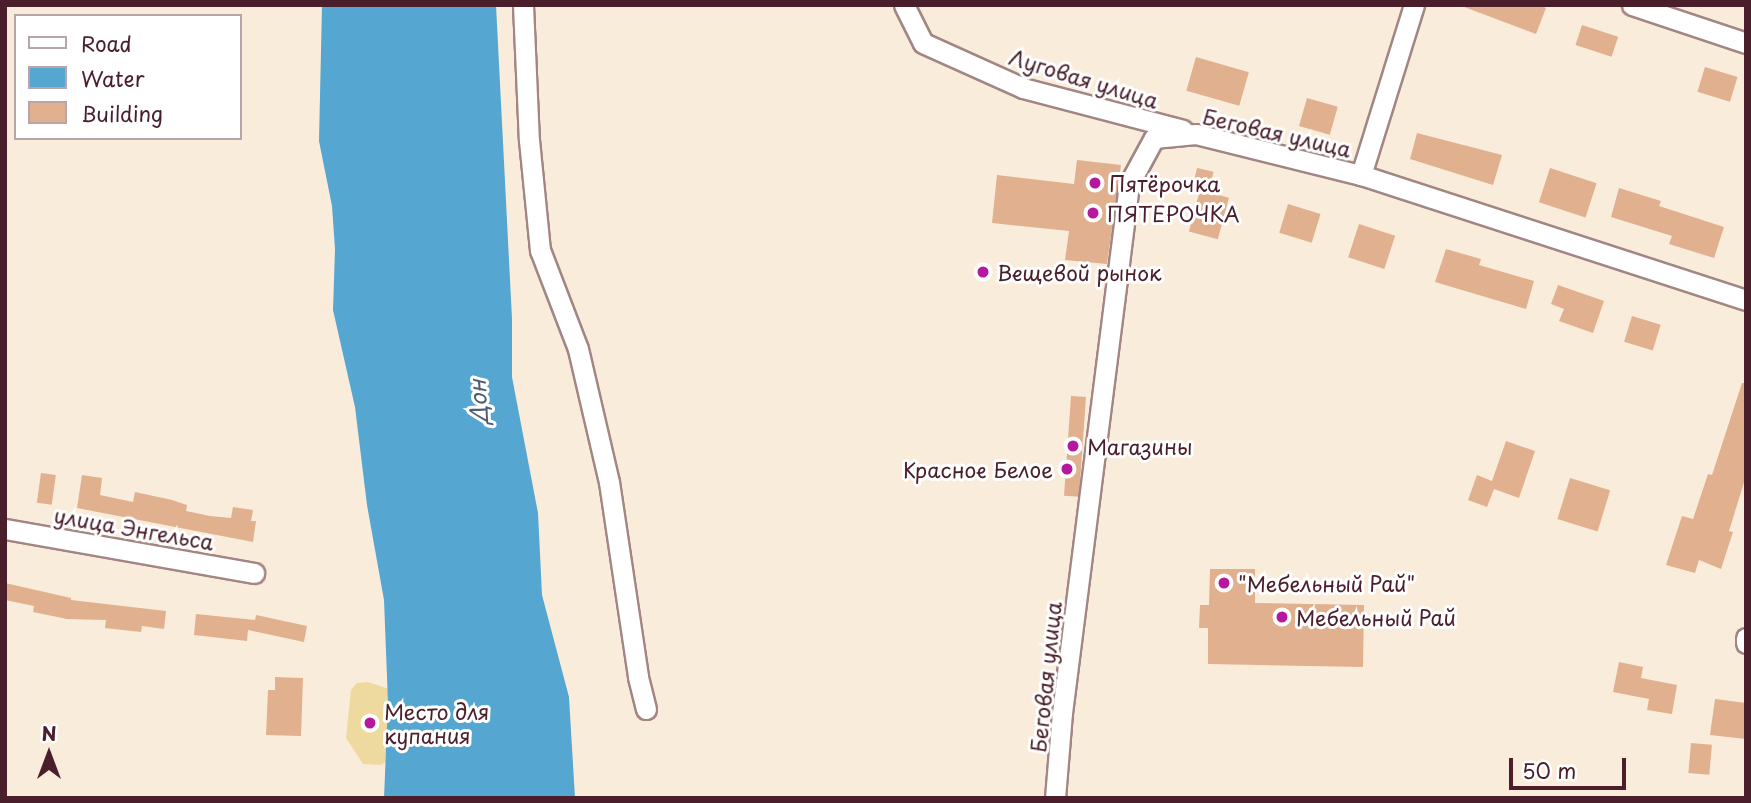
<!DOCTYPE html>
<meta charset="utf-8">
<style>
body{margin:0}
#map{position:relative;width:1751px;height:803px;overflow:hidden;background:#f9ecdb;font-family:"Playpen Sans",sans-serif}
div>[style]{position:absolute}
.sand>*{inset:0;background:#eeda9e}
.water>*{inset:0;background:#55a6d0}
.building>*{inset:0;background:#e1b08f;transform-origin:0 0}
.roads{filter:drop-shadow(2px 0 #a28683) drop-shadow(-2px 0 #a28683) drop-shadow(0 2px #a28683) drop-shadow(0 -2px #a28683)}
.minor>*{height:19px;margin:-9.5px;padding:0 9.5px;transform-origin:9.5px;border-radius:9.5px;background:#fff}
.dots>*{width:19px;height:19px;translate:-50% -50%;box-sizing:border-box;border:4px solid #fff;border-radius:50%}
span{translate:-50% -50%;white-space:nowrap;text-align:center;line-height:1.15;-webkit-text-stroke:6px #fff;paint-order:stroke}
.street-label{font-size:21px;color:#4a1f2b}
.poi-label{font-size:21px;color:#4a1f2b}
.left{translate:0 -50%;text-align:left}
.right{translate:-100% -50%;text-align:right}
.water-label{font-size:23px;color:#4f5c75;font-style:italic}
.frame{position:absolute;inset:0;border:7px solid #4a1f2b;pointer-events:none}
.legend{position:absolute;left:14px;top:14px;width:228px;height:126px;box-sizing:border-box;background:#fff;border:2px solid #b7a5aa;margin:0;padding:9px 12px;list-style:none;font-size:21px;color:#4a1f2b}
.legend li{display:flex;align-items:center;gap:14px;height:35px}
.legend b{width:35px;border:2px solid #b7a5aa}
.north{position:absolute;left:14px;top:719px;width:70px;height:70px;-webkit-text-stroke:5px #fff;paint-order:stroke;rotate:0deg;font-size:19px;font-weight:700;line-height:28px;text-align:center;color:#4a1f2b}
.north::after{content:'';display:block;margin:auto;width:24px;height:32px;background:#4a1f2b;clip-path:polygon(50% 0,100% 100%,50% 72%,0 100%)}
.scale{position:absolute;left:1509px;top:758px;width:117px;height:32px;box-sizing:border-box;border:4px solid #4a1f2b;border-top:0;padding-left:9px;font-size:21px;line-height:24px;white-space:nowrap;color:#4a1f2b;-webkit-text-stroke:5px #fff;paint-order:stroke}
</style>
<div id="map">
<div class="sand">
<i style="clip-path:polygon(368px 682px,392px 690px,391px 759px,381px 765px,363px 764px,346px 738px,351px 690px,357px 683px)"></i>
</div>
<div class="water">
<i style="clip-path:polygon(322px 5px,496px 5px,512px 319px,512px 377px,538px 513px,542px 595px,569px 697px,575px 798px,384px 798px,388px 703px,384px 600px,367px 505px,355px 407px,333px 310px,335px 249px,332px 206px,319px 141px)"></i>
</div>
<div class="building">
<i style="clip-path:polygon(1459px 5px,1539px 5px,1546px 8px,1536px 34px)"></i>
<i style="left:1582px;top:25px;width:38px;height:21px;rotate:18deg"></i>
<i style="left:1196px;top:57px;width:55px;height:35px;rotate:16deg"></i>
<i style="left:1705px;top:67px;width:34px;height:26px;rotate:17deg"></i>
<i style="left:1307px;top:98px;width:32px;height:29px;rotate:16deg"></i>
<i style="clip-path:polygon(1417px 133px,1502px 155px,1493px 185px,1410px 159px)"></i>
<i style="clip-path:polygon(1077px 160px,1121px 165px,1107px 264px,1065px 260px,1069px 231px,992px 223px,997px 175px,1074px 184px)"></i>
<i style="left:1197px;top:168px;width:17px;height:20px;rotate:13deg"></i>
<i style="left:1550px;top:168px;width:49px;height:36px;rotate:18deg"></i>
<i style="clip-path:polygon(1619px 188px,1661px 201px,1659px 206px,1724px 227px,1714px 258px,1669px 244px,1672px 236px,1611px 217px)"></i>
<i style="left:1200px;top:190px;width:30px;height:43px;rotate:15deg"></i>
<i style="left:1288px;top:204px;width:34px;height:30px;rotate:17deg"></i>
<i style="left:1359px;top:224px;width:38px;height:35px;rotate:18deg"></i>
<i style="clip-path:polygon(1446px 249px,1481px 259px,1479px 265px,1534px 281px,1526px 309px,1435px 282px)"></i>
<i style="clip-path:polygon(1558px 285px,1604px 301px,1593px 333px,1559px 321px,1564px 309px,1551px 304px)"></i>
<i style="left:1632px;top:316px;width:30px;height:27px;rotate:17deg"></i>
<i style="clip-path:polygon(1742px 383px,1746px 383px,1746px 476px,1729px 531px,1733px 532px,1721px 569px,1699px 560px,1695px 573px,1666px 565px,1682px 516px,1693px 519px,1708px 474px,1712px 475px)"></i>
<i style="left:1071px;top:396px;width:15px;height:100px;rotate:4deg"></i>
<i style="clip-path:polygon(1506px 441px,1535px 451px,1519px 498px,1494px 489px,1487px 507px,1468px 500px,1477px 475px,1492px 481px)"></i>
<i style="left:41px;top:473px;width:15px;height:30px;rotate:8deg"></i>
<i style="clip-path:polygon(82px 475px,102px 478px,100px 495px,133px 502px,135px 492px,172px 500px,187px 505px,186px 511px,210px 516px,231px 518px,233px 507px,253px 510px,251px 521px,256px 521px,253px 542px,77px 508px)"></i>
<i style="left:1570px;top:478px;width:42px;height:43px;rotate:17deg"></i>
<i style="clip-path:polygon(1210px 569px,1255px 569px,1255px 603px,1364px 605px,1363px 667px,1208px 664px,1208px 628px,1199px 628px,1200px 605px,1209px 605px)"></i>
<i style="clip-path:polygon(5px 583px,71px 598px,71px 600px,166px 611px,164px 629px,142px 626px,141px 632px,105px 628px,106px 620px,67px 619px,33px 612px,34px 606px,5px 600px)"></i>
<i style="clip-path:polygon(196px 614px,255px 620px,256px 615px,307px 626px,304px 642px,248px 630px,247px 641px,194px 635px)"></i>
<i style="clip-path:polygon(1619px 662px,1643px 667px,1641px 678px,1677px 685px,1672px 714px,1647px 710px,1649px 699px,1613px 692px)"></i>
<i style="clip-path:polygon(275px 677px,303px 678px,301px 736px,266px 735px,268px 690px,275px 690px)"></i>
<i style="clip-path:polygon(1715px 699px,1746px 703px,1746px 739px,1710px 735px)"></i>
<i style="left:1691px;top:743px;width:21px;height:30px;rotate:5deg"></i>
</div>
<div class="roads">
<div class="minor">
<i style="left:523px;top:5px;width:135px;rotate:87.5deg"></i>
<i style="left:529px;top:140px;width:111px;rotate:84.3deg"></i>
<i style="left:540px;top:250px;width:106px;rotate:69deg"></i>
<i style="left:578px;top:349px;width:137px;rotate:76.9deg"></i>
<i style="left:609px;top:482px;width:197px;rotate:81.5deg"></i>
<i style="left:638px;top:677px;width:33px;rotate:76deg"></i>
<i style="left:904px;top:5px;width:42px;rotate:63.4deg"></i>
<i style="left:923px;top:43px;width:110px;rotate:24.2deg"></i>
<i style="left:1023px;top:88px;width:165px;rotate:14.7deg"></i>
<i style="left:1632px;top:5px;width:120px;rotate:18.4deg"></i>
<i style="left:1361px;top:175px;width:178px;rotate:-72.7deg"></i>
<i style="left:5px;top:529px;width:253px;rotate:10deg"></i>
<i style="left:1746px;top:638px;width:5px;rotate:90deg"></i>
<i style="left:1055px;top:798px;width:85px;rotate:-85.3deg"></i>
<i style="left:1062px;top:713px;width:533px;rotate:-82.78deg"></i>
<i style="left:1129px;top:184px;width:52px;rotate:-61.5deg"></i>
<i style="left:1154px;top:138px;width:42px;rotate:-5.4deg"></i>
<i style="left:1196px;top:134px;width:170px;rotate:14deg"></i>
<i style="left:1361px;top:175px;width:405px;rotate:18deg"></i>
</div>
</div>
<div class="dots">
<i style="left:1095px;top:183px;background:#b5179e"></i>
<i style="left:1093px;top:213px;background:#b5179e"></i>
<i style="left:983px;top:272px;background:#b5179e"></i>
<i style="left:1073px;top:446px;background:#b5179e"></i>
<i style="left:1067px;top:469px;background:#b5179e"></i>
<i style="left:1224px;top:583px;background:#b5179e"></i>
<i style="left:1282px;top:617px;background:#b5179e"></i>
<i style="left:370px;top:723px;background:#b5179e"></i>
</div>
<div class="street-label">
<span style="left:1084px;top:78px;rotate:17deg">Луговая улица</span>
<span style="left:1277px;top:132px;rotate:13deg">Беговая улица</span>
<span style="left:134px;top:528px;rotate:10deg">улица Энгельса</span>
<span style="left:1045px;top:677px;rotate:-84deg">Беговая улица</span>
</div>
<div class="poi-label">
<span class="left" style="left:1109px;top:183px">Пятёрочка</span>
<span class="left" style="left:1107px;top:213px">ПЯТЕРОЧКА</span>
<span class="left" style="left:997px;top:272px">Вещевой рынок</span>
<span class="left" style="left:1087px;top:446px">Магазины</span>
<span class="right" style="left:1053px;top:469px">Красное Белое</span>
<span class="left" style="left:1238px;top:583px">"Мебельный Рай"</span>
<span class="left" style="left:1296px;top:617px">Мебельный Рай</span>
<span class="left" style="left:384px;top:723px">Место для<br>купания</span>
</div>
<div class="water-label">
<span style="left:478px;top:402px;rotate:-93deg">Дон</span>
</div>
<div class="frame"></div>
<ul class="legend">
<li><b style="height:9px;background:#fff"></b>Road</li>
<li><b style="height:19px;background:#55a6d0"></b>Water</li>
<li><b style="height:19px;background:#e1b08f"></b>Building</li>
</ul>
<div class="north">N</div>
<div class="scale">50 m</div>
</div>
